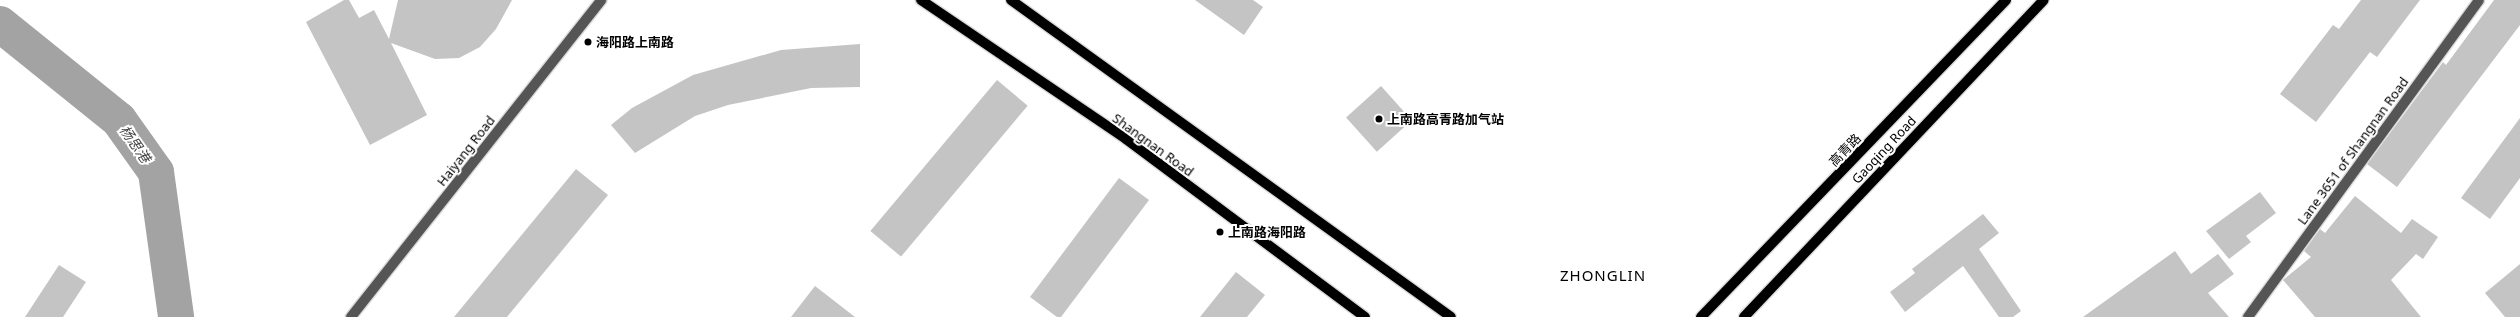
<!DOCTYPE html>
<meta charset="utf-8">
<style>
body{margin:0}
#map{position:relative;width:2520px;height:317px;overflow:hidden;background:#fff;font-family:"Noto Sans","Noto Sans SC",sans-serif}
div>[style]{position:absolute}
.river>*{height:36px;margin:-18px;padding:0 18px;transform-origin:18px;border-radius:18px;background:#a3a3a3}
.building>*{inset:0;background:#c4c4c4;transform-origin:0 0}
.roads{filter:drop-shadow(1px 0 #dbdbdb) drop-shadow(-1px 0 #dbdbdb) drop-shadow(0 1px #dbdbdb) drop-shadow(0 -1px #dbdbdb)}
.minor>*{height:10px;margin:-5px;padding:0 5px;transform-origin:5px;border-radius:5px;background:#555}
.major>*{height:10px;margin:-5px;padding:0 5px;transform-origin:5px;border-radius:5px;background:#000}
.dots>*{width:11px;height:11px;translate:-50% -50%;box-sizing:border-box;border:2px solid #fff;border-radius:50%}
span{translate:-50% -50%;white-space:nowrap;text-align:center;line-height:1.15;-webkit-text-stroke:4px #fff;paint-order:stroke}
.poi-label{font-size:13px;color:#000;font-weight:700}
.left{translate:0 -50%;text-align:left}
.street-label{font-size:13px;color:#000}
.water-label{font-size:14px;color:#444;font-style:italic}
.quarter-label{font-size:15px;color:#000;letter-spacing:1px}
</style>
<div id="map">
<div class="river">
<i style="left:0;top:24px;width:153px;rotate:38.9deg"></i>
<i style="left:119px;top:120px;width:64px;rotate:54.6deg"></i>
<i style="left:156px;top:172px;width:146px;rotate:82.1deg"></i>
</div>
<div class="building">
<i style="clip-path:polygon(344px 0,349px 0,359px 18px,374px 10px,389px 39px,398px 0,512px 0,496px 29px,480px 47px,459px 58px,435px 59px,391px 43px,427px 115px,370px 145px,306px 22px)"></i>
<i style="clip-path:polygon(1195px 0,1253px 0,1263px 7px,1244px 35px)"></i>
<i style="clip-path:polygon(2361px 0,2420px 0,2377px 57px,2370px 52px,2316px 122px,2280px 94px,2333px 25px,2339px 29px)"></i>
<i style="clip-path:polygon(2494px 0,2520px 0,2520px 25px,2397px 187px,2367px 164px,2443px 62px,2446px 65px)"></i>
<i style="clip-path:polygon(860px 44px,860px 87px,811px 88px,728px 105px,695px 116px,635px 153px,611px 125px,632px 108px,693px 75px,781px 50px)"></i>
<i style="left:997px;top:80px;width:40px;height:197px;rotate:40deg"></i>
<i style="left:1381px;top:86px;width:46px;height:47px;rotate:48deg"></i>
<i style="clip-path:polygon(2520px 118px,2520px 178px,2490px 219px,2461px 198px)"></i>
<i style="clip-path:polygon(576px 169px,608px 195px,507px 317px,454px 317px)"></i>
<i style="clip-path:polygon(1119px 178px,1149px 200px,1061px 317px,1057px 317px,1030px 297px)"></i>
<i style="clip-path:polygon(2260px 192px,2276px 213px,2246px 236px,2251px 242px,2229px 259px,2206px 231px)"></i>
<i style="clip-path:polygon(2355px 196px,2401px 233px,2412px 219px,2438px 237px,2423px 259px,2416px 254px,2391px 280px,2421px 317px,2315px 317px,2283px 280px,2311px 257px,2304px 251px,2320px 229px,2325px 233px)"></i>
<i style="clip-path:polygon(1983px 214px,1999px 233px,1979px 249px,2021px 311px,2013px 317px,1999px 317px,1963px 266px,1905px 312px,1890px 292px,1915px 273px,1912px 269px)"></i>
<i style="clip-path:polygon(2175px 251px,2191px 274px,2218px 254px,2234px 274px,2208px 293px,2229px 317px,2083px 317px)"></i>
<i style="clip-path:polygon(2520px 264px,2520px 317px,2505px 317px,2485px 293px)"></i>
<i style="clip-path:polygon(59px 265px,86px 282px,63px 317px,25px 317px)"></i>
<i style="clip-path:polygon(1236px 272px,1265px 295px,1247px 317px,1200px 317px)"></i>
<i style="clip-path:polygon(815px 286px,855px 317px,791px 317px)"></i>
</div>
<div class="roads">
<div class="minor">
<i style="left:351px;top:317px;width:404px;rotate:-51.7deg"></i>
<i style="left:2248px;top:317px;width:392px;rotate:-53.9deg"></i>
</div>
<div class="major">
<i style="left:921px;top:0;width:248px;rotate:34.1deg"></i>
<i style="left:1126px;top:139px;width:298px;rotate:36.7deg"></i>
<i style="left:1011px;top:0;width:542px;rotate:35.77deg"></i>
<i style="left:1701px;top:317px;width:440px;rotate:-46.1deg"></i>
<i style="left:1744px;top:317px;width:436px;rotate:-46.6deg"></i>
</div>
</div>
<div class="dots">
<i style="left:588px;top:42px;background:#000"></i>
<i style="left:1379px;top:119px;background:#000"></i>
<i style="left:1220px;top:232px;background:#000"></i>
</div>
<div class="poi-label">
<span class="left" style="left:596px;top:42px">海阳路上南路</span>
<span class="left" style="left:1387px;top:119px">上南路高青路加气站</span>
<span class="left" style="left:1228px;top:232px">上南路海阳路</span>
</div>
<div class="street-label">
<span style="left:1153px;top:145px;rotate:36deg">Shangnan Road</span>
<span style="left:1845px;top:150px;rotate:-46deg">高青路</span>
<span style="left:1884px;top:150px;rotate:-47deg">Gaoqing Road</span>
<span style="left:466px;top:151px;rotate:-52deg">Haiyang Road</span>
<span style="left:2353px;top:151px;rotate:-54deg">Lane 3651 of Shangnan Road</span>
</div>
<div class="water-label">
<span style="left:135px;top:144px;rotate:55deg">杨思港</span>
</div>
<div class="quarter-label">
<span style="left:1603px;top:276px">ZHONGLIN</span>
</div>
</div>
